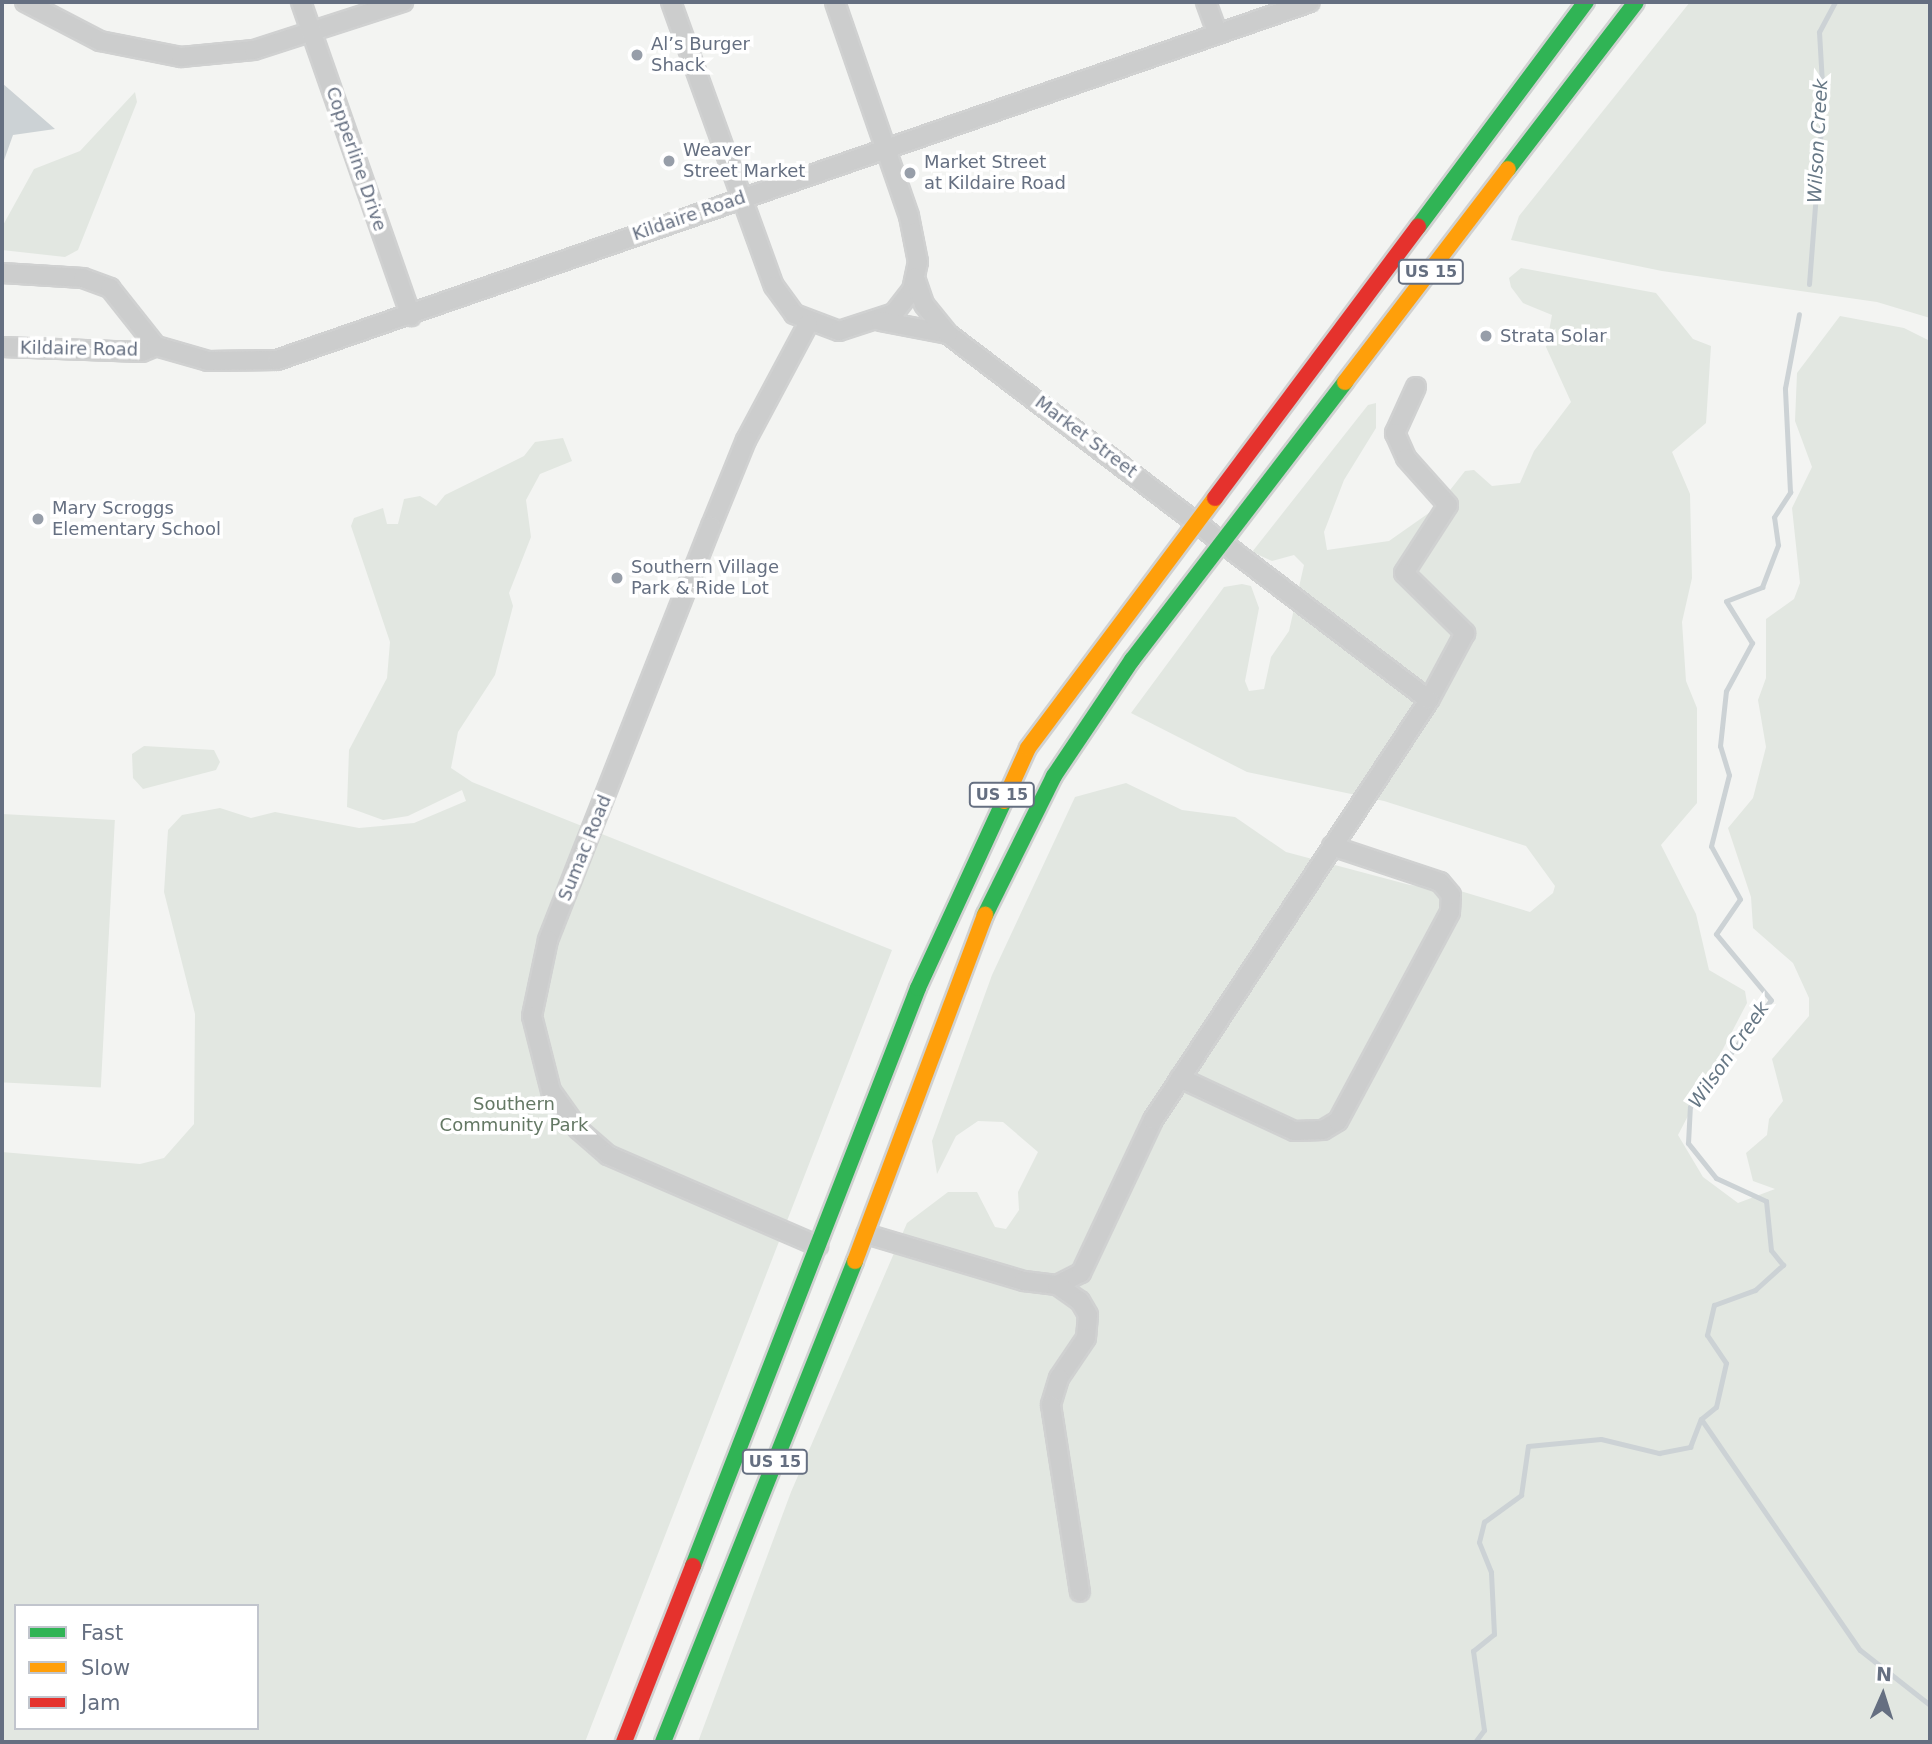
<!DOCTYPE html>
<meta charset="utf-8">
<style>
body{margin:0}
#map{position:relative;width:1932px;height:1744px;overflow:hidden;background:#f3f4f2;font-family:"DejaVu Sans",sans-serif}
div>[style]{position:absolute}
.green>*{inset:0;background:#e2e7e1;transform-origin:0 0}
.water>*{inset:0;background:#ccd2d5}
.stream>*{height:5px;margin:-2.5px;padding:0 2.5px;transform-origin:2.5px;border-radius:2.5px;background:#ccd2d5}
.roads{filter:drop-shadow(2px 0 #d0d1d1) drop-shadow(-2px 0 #d0d1d1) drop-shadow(0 2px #d0d1d1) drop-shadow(0 -2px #d0d1d1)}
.street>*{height:18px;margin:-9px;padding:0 9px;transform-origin:9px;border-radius:9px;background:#cccdcd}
.fast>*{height:16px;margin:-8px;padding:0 8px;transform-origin:8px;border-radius:8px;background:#30b455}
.slow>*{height:16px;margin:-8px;padding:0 8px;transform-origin:8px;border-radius:8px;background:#ff9f0a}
.jam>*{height:16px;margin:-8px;padding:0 8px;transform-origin:8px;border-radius:8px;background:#e5322d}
.dots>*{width:19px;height:19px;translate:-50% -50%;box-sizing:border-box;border:4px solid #fff;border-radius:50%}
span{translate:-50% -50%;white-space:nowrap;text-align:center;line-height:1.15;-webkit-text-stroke:7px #fff;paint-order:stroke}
.shield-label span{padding:2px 5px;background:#fff;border:2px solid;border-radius:5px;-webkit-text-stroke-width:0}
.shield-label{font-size:16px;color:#656f81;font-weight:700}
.poi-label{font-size:18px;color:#656f81}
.left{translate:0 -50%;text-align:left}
.street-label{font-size:18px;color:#656f81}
.park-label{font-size:18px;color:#647864}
.water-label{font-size:19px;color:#667785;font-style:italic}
.frame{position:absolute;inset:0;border:4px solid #656f81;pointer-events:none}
.legend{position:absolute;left:14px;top:1604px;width:245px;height:126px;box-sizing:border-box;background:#fff;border:2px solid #c1c5cd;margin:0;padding:9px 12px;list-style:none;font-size:21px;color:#656f81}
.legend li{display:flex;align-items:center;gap:14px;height:35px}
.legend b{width:35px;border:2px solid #c1c5cd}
.north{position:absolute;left:1848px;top:1660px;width:70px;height:70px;-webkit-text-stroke:5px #fff;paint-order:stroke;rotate:3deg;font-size:19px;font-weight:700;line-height:28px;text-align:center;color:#656f81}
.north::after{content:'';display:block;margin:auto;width:24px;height:32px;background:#656f81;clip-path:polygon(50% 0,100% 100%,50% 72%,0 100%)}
</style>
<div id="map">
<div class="green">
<i style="clip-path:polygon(1690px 2px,1930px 2px,1930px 318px,1877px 302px,1662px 271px,1511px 240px,1519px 216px)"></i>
<i style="clip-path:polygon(135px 92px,137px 102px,78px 250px,65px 257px,2px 250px,2px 227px,34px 169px,80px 151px)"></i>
<i style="clip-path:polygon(1521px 268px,1656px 293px,1693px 339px,1711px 346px,1706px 423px,1672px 452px,1690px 494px,1692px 578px,1682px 622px,1686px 681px,1697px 708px,1697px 803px,1661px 845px,1696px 914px,1709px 970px,1745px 991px,1747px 1003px,1678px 1135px,1703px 1177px,1738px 1203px,1775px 1189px,1753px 1181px,1746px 1153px,1767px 1135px,1769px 1119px,1783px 1101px,1772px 1059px,1809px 1016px,1809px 998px,1793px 963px,1753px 928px,1751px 897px,1728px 828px,1753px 798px,1766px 747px,1758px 700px,1766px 678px,1766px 619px,1794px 599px,1800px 583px,1792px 508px,1812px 467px,1795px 421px,1797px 373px,1840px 316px,1904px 328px,1930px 341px,1930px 1742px,698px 1742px,791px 1492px,907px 1223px,948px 1192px,977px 1192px,995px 1227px,1006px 1229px,1019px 1210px,1018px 1192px,1038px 1152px,1003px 1122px,978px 1121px,956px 1136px,937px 1174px,932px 1141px,992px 975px,1075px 797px,1126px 783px,1182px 810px,1235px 817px,1286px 852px,1410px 885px,1457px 890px,1530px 912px,1553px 893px,1555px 886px,1526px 846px,1384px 801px,1247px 772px,1131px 713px,1224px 587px,1242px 584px,1251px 586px,1259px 608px,1245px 681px,1249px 691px,1264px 689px,1271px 657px,1289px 631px,1304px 565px,1294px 555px,1272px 561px,1252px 552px,1368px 405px,1376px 403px,1376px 428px,1344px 480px,1324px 532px,1327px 550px,1389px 541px,1436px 508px,1465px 471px,1474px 470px,1492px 486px,1520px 483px,1534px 451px,1571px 402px,1546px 347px,1552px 315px,1523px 303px,1511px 287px,1509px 278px)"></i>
<i style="clip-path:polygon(evenodd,563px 438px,572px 461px,540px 474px,526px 500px,531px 537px,509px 593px,513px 606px,495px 675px,458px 732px,451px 768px,472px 782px,892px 950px,585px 1742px,2px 1742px,2px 1152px,140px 1164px,164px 1158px,194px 1124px,195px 1014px,164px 892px,168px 830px,182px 815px,220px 808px,251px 818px,275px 812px,359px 828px,414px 823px,466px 801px,462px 790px,408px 816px,383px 820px,347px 807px,349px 750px,387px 678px,390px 642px,351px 526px,354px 518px,383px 508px,387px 524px,398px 524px,404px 499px,420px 496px,436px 506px,445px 495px,524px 456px,535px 442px,563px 438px,16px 1606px,257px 1606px,257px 1728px,16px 1728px,16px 1606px)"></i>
<i style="clip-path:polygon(144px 746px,214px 750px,220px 762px,216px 770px,143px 789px,133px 778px,132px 754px)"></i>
<i style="left:2px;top:814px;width:113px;height:268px;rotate:3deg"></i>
</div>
<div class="water">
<i style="clip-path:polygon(2px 83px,55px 129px,13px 135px,2px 166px)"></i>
</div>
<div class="stream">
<i style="left:1809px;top:284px;width:184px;rotate:-85.6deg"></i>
<i style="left:1823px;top:101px;width:69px;rotate:-93.3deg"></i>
<i style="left:1819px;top:32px;width:34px;rotate:-62deg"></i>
<i style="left:1701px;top:1419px;width:280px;rotate:55.5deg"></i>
<i style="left:1860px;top:1650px;width:89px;rotate:38.2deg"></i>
<i style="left:1475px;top:1742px;width:15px;rotate:-53deg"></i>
<i style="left:1484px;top:1730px;width:80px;rotate:-97.9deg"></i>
<i style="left:1473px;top:1651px;width:27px;rotate:-39deg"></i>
<i style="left:1494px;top:1634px;width:62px;rotate:-92.8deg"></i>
<i style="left:1491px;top:1572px;width:32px;rotate:-112deg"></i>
<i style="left:1479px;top:1542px;width:21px;rotate:-76deg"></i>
<i style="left:1484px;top:1522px;width:46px;rotate:-36.1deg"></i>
<i style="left:1521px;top:1495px;width:49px;rotate:-81.9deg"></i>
<i style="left:1528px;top:1446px;width:73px;rotate:-5.5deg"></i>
<i style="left:1601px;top:1439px;width:60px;rotate:13.6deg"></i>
<i style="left:1659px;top:1453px;width:32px;rotate:-11deg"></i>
<i style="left:1690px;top:1447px;width:30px;rotate:-69deg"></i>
<i style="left:1701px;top:1419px;width:19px;rotate:-39deg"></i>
<i style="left:1716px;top:1407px;width:45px;rotate:-77.2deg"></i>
<i style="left:1726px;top:1363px;width:34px;rotate:-124deg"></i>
<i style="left:1707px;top:1335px;width:31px;rotate:-77deg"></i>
<i style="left:1714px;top:1305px;width:44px;rotate:-20.1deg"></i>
<i style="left:1755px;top:1290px;width:38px;rotate:-42deg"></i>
<i style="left:1783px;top:1265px;width:19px;rotate:-129deg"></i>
<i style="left:1771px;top:1250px;width:49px;rotate:-95.8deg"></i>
<i style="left:1766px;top:1201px;width:55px;rotate:-155.3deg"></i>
<i style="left:1716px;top:1178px;width:45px;rotate:-128.7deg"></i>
<i style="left:1688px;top:1143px;width:36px;rotate:-87deg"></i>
<i style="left:1690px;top:1107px;width:134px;rotate:-52.9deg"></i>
<i style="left:1771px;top:1000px;width:86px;rotate:-129.8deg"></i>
<i style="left:1716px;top:934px;width:42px;rotate:-55.6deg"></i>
<i style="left:1740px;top:899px;width:60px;rotate:-118.7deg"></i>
<i style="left:1711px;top:846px;width:73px;rotate:-75.8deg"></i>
<i style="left:1729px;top:775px;width:30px;rotate:-107deg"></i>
<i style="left:1720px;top:746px;width:55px;rotate:-83.8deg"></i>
<i style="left:1726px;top:691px;width:55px;rotate:-61.6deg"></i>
<i style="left:1752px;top:643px;width:49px;rotate:-121.8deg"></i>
<i style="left:1726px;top:601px;width:39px;rotate:-21deg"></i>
<i style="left:1762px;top:587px;width:45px;rotate:-69.1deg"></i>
<i style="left:1778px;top:545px;width:28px;rotate:-98deg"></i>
<i style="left:1774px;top:517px;width:30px;rotate:-57deg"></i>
<i style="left:1790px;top:492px;width:104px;rotate:-92.8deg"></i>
<i style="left:1785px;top:388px;width:75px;rotate:-79.3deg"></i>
</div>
<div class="roads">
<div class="street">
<i style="left:25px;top:2px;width:85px;rotate:27.5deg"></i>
<i style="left:100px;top:41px;width:83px;rotate:11.2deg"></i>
<i style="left:181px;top:57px;width:73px;rotate:-5.5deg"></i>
<i style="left:254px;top:50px;width:157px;rotate:-17.9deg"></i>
<i style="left:301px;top:2px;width:333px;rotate:70.7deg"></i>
<i style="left:671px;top:2px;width:302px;rotate:70.1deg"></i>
<i style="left:774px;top:286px;width:34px;rotate:54deg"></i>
<i style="left:794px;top:314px;width:48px;rotate:20.7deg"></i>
<i style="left:839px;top:331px;width:58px;rotate:-18.1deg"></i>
<i style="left:894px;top:313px;width:29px;rotate:-52deg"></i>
<i style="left:912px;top:290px;width:29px;rotate:-78deg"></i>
<i style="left:918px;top:262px;width:47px;rotate:-101.1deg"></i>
<i style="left:909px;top:216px;width:226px;rotate:-109.1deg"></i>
<i style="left:1206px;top:2px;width:32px;rotate:70deg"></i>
<i style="left:2px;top:273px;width:81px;rotate:3.5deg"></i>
<i style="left:83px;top:278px;width:29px;rotate:20deg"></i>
<i style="left:110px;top:288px;width:74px;rotate:51.6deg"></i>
<i style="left:880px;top:321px;width:69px;rotate:10.8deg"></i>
<i style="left:808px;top:324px;width:132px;rotate:118.1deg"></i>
<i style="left:746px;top:440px;width:93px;rotate:112.1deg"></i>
<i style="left:711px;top:526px;width:445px;rotate:111.5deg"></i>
<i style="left:548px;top:940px;width:78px;rotate:101.9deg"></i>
<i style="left:532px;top:1016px;width:77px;rotate:75.8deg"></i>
<i style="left:551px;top:1091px;width:47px;rotate:54.6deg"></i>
<i style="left:578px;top:1129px;width:40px;rotate:41deg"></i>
<i style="left:608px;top:1155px;width:229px;rotate:23.4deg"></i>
<i style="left:2px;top:347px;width:140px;rotate:2deg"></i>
<i style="left:142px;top:352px;width:15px;rotate:-23deg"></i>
<i style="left:156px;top:346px;width:54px;rotate:16.1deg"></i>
<i style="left:208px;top:361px;width:69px;rotate:-0.8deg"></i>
<i style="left:277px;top:360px;width:1093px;rotate:-19.11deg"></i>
<i style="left:1416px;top:387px;width:51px;rotate:114.5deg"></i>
<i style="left:1395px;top:433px;width:27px;rotate:66deg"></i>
<i style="left:1406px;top:458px;width:63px;rotate:48.2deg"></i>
<i style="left:1448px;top:505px;width:81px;rotate:122.9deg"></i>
<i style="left:1404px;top:573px;width:86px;rotate:44.5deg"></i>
<i style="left:1465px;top:633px;width:76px;rotate:118.2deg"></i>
<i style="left:1180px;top:1078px;width:126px;rotate:24.9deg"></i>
<i style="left:1294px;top:1131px;width:29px;rotate:-2deg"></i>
<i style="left:1323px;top:1130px;width:17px;rotate:-31deg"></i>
<i style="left:1338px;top:1121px;width:237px;rotate:-61.8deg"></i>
<i style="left:1450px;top:912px;width:17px;rotate:-87deg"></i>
<i style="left:1451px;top:895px;width:17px;rotate:-130deg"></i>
<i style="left:1440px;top:882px;width:114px;rotate:-161.6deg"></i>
<i style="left:866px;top:1234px;width:165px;rotate:16.6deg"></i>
<i style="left:1024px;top:1281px;width:33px;rotate:7deg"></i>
<i style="left:1057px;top:1285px;width:27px;rotate:-27deg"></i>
<i style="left:1081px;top:1273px;width:169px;rotate:-64.8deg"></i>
<i style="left:1153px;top:1120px;width:503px;rotate:-56.69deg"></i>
<i style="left:1429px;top:700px;width:604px;rotate:-142.73deg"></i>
<i style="left:948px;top:334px;width:38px;rotate:-129deg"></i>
<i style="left:924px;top:304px;width:28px;rotate:-109deg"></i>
<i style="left:1057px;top:1285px;width:28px;rotate:35deg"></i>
<i style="left:1080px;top:1301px;width:16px;rotate:60deg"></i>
<i style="left:1088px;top:1315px;width:23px;rotate:95deg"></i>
<i style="left:1086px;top:1338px;width:48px;rotate:124deg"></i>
<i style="left:1059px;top:1378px;width:28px;rotate:107deg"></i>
<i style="left:1051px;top:1405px;width:189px;rotate:81.2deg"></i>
</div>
<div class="fast">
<i style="left:1508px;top:169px;width:210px;rotate:-52.5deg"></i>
<i style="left:1418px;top:227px;width:281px;rotate:-53.3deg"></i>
<i style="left:985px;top:915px;width:155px;rotate:-63.6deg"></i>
<i style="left:1054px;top:776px;width:140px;rotate:-56.1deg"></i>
<i style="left:1132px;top:660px;width:350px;rotate:-52.5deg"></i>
<i style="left:693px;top:1566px;width:620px;rotate:-68.73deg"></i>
<i style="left:918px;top:988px;width:206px;rotate:-65.3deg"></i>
<i style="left:663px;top:1742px;width:518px;rotate:-68.24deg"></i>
</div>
<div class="slow">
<i style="left:1345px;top:382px;width:268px;rotate:-52.6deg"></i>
<i style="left:1004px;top:801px;width:58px;rotate:-65.6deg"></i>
<i style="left:1028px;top:748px;width:312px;rotate:-53.2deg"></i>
<i style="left:855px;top:1261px;width:370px;rotate:-69.4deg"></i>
</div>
<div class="jam">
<i style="left:1215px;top:498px;width:339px;rotate:-53.2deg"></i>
<i style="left:624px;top:1742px;width:189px;rotate:-68.6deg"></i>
</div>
</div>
<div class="dots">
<i style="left:637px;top:55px;background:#979ea9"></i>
<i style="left:669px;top:161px;background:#979ea9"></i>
<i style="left:910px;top:173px;background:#979ea9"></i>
<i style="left:1486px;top:336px;background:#979ea9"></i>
<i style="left:38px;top:519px;background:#979ea9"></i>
<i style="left:617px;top:578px;background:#979ea9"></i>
</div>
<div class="shield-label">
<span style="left:1431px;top:272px">US 15</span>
<span style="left:1002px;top:795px">US 15</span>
<span style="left:775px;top:1462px">US 15</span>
</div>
<div class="poi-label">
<span class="left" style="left:651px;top:55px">Al’s Burger<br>Shack</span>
<span class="left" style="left:683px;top:161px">Weaver<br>Street Market</span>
<span class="left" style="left:924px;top:173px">Market Street<br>at Kildaire Road</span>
<span class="left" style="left:1500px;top:336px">Strata Solar</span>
<span class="left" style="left:52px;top:519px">Mary Scroggs<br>Elementary School</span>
<span class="left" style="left:631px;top:578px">Southern Village<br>Park &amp; Ride Lot</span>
</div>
<div class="street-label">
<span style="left:356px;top:159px;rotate:71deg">Copperline Drive</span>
<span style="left:689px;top:216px;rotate:-19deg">Kildaire Road</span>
<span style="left:79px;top:349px;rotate:1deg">Kildaire Road</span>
<span style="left:1086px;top:437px;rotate:37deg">Market Street</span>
<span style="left:585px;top:848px;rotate:-68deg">Sumac Road</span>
</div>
<div class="park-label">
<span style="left:514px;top:1115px">Southern<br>Community Park</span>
</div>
<div class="water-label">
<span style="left:1818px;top:141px;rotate:-87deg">Wilson Creek</span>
<span style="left:1729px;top:1055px;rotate:-55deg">Wilson Creek</span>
</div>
<div class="frame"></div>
<ul class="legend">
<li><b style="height:9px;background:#30b455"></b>Fast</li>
<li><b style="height:9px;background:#ff9f0a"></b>Slow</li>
<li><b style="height:9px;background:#e5322d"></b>Jam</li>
</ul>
<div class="north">N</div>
</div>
